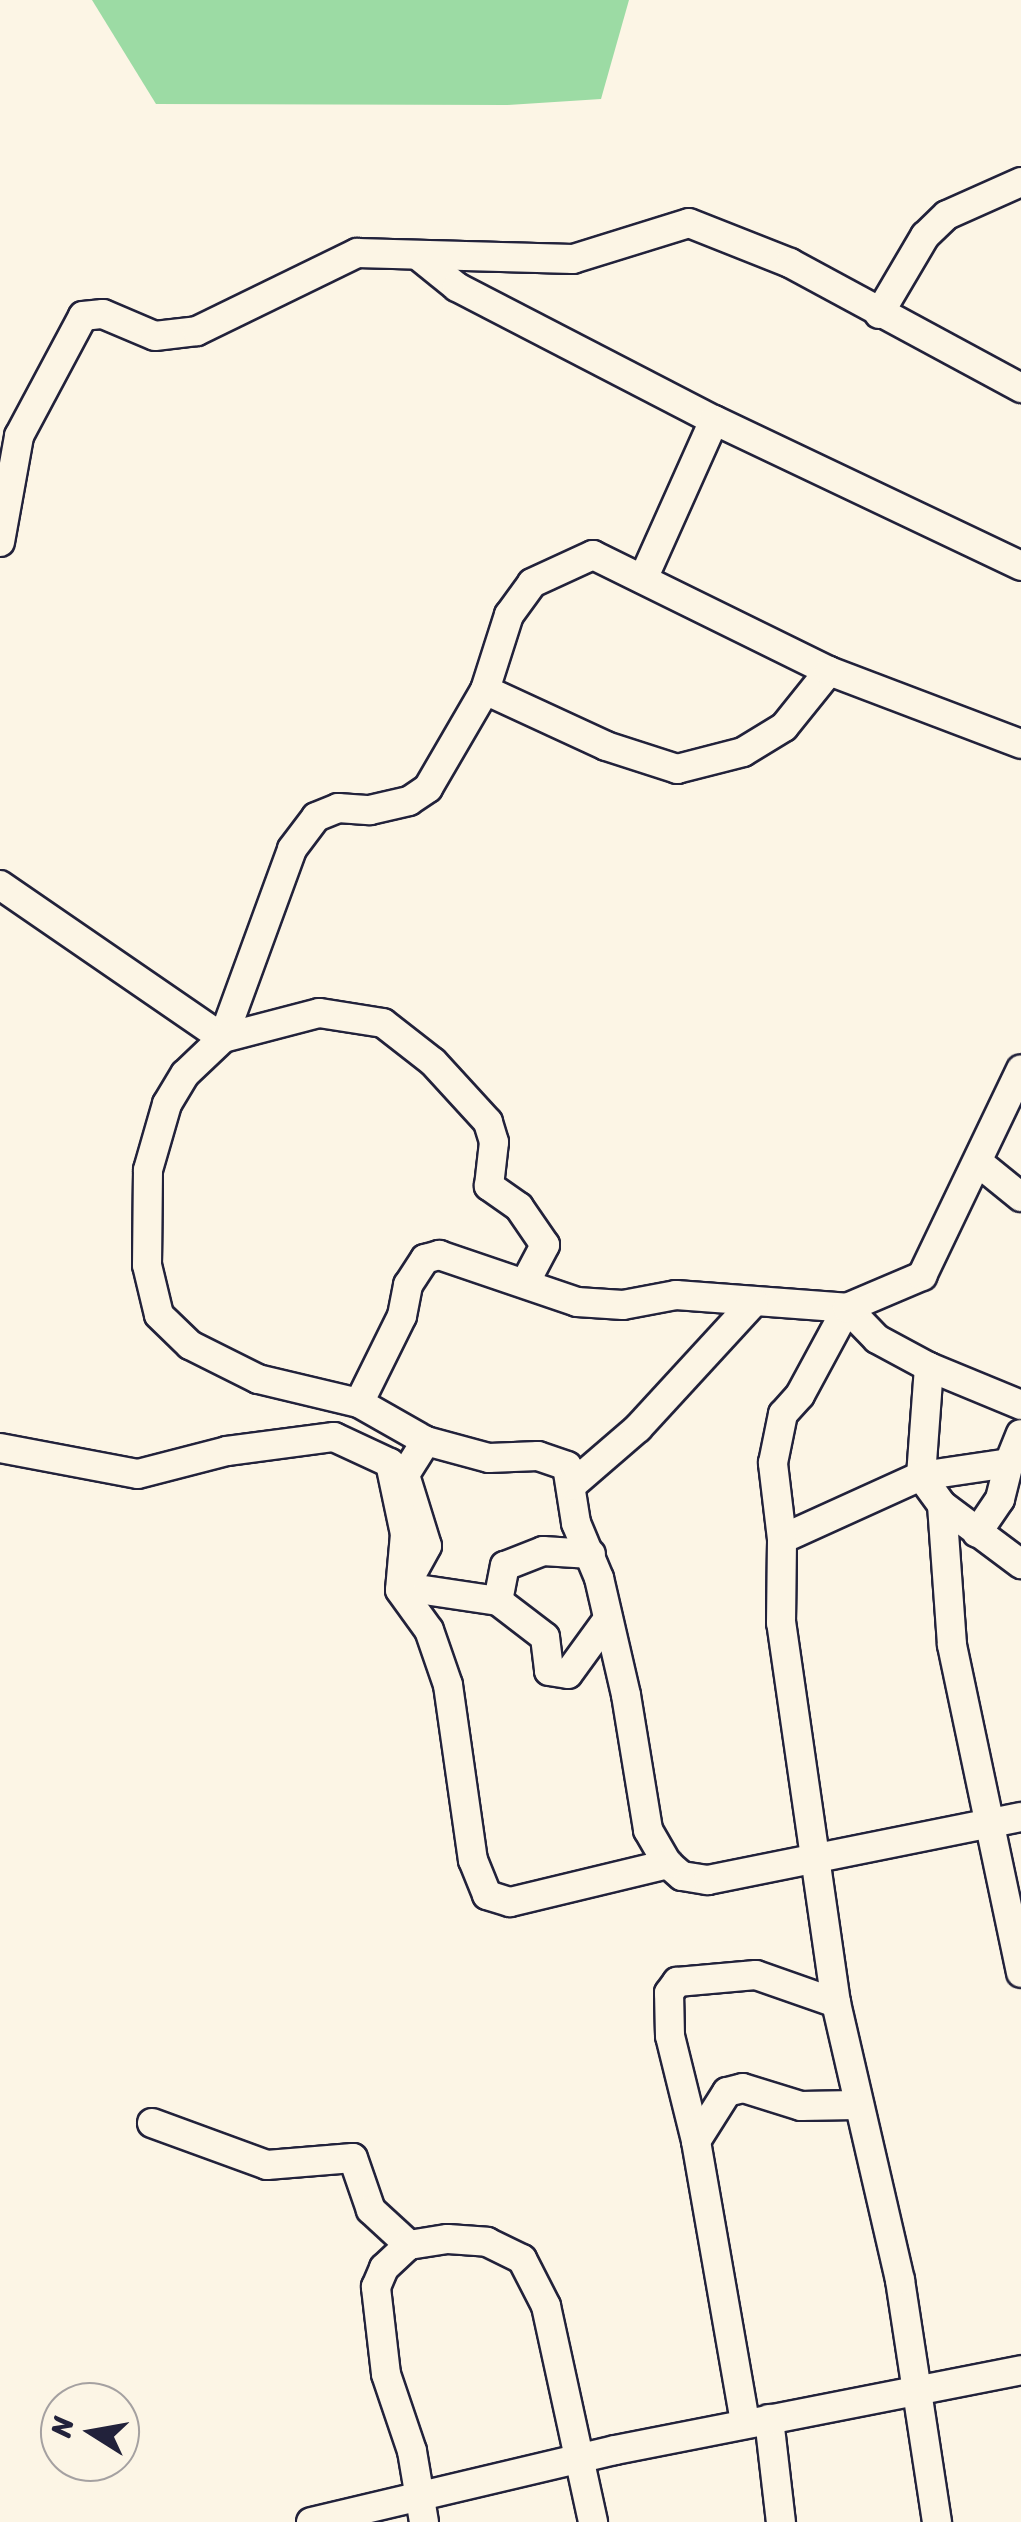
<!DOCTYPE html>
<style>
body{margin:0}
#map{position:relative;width:1021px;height:2522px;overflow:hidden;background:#fcf5e5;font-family:Sriracha,sans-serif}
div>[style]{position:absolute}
.green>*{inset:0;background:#9cdba4}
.roads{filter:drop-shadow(2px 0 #22223b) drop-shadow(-2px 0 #22223b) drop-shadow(0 2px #22223b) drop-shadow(0 -2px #22223b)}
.street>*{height:28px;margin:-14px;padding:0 14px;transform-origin:14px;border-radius:14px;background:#fcf5e5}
span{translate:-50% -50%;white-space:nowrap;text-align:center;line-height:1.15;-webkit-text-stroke:8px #fcf5e5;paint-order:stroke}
.north{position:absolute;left:40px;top:2382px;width:100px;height:100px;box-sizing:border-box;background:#fcf5e5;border:2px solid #a5a1a1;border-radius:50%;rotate:281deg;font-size:28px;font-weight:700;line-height:40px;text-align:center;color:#22223b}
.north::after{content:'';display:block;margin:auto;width:35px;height:45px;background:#22223b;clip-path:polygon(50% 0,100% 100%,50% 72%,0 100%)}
</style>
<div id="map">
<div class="green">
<i style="clip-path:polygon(92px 0,629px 0,601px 99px,508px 105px,156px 104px)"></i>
</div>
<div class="roads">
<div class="street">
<i style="left:421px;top:258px;width:46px;rotate:38.9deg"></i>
<i style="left:457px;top:287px;width:289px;rotate:27.4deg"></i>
<i style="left:714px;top:420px;width:340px;rotate:25.4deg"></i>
<i style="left:879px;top:314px;width:91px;rotate:-59.5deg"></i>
<i style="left:925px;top:236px;width:30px;rotate:-44deg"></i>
<i style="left:947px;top:215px;width:81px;rotate:-24deg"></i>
<i style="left:0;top:542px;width:108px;rotate:-79.8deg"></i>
<i style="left:19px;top:436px;width:136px;rotate:-61.9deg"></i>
<i style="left:83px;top:316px;width:20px;rotate:-6deg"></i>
<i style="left:103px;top:314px;width:56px;rotate:22.9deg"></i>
<i style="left:155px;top:336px;width:42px;rotate:-6.8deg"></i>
<i style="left:197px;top:331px;width:178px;rotate:-26deg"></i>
<i style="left:357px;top:253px;width:216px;rotate:1.6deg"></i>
<i style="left:573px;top:259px;width:121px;rotate:-17.2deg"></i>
<i style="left:689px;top:223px;width:109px;rotate:21.6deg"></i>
<i style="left:790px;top:263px;width:263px;rotate:28.4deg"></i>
<i style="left:643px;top:579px;width:174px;rotate:-65.9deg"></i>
<i style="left:485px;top:690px;width:133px;rotate:24.8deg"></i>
<i style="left:606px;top:746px;width:75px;rotate:17.9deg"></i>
<i style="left:677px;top:769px;width:68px;rotate:-14.4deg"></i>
<i style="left:743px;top:752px;width:48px;rotate:-31.4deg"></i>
<i style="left:784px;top:727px;width:72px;rotate:-51.2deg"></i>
<i style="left:0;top:885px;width:270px;rotate:34.5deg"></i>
<i style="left:223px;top:1038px;width:201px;rotate:-69.9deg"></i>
<i style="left:292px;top:849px;width:40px;rotate:-53deg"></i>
<i style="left:316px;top:817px;width:24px;rotate:-22deg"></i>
<i style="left:338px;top:808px;width:32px;rotate:4deg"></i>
<i style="left:370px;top:810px;width:40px;rotate:-13deg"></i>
<i style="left:409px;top:801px;width:23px;rotate:-34deg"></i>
<i style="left:428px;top:788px;width:113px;rotate:-59.8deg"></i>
<i style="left:485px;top:690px;width:79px;rotate:-72.3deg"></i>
<i style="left:509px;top:615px;width:39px;rotate:-54deg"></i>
<i style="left:532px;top:583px;width:67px;rotate:-24.7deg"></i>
<i style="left:593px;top:555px;width:263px;rotate:26.2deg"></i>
<i style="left:829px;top:671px;width:205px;rotate:20.8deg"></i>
<i style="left:979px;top:1163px;width:54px;rotate:39deg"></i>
<i style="left:525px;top:1283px;width:43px;rotate:-62.2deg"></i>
<i style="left:545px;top:1245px;width:46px;rotate:-124.4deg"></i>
<i style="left:519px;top:1207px;width:37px;rotate:-145deg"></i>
<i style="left:489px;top:1186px;width:44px;rotate:-83.5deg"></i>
<i style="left:494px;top:1142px;width:21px;rotate:-107deg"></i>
<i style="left:488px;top:1122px;width:81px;rotate:-132.5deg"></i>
<i style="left:433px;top:1062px;width:63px;rotate:-142deg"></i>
<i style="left:383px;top:1023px;width:65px;rotate:-171.1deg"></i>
<i style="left:319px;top:1013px;width:99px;rotate:165.4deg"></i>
<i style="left:223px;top:1038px;width:52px;rotate:136.5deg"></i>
<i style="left:185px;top:1074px;width:35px;rotate:121deg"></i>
<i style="left:167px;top:1104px;width:69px;rotate:106.1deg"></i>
<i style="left:148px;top:1170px;width:95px;rotate:90.6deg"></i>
<i style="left:147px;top:1265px;width:51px;rotate:76.5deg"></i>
<i style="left:159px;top:1315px;width:43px;rotate:44.1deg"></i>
<i style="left:190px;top:1345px;width:76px;rotate:26.6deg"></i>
<i style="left:258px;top:1379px;width:104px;rotate:13.4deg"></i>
<i style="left:359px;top:1403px;width:77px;rotate:29.6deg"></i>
<i style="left:426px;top:1441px;width:65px;rotate:15.1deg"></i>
<i style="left:489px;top:1458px;width:49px;rotate:-2.3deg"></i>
<i style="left:538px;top:1456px;width:31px;rotate:19deg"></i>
<i style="left:567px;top:1466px;width:58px;rotate:81deg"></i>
<i style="left:576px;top:1523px;width:60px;rotate:67.3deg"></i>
<i style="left:599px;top:1578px;width:120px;rotate:77deg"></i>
<i style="left:626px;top:1695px;width:137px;rotate:80.7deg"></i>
<i style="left:648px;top:1830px;width:39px;rotate:60deg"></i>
<i style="left:668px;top:1864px;width:18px;rotate:41deg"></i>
<i style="left:682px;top:1876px;width:26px;rotate:9deg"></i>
<i style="left:708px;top:1880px;width:319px;rotate:-11.4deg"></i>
<i style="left:929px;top:1367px;width:100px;rotate:22.4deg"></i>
<i style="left:359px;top:1403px;width:97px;rotate:-63.7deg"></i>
<i style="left:402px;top:1316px;width:32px;rotate:-79deg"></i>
<i style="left:408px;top:1285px;width:31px;rotate:-57deg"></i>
<i style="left:425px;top:1259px;width:15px;rotate:-16deg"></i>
<i style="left:439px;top:1255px;width:146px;rotate:18.8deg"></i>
<i style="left:577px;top:1302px;width:46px;rotate:3.7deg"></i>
<i style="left:623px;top:1305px;width:54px;rotate:-10.7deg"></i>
<i style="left:676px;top:1295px;width:171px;rotate:4.3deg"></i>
<i style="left:847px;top:1308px;width:43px;rotate:45.9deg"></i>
<i style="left:877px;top:1339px;width:59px;rotate:28.3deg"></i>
<i style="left:929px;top:1367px;width:109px;rotate:94.2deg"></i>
<i style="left:921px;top:1476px;width:36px;rotate:54deg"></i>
<i style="left:942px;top:1505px;width:140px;rotate:85.9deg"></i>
<i style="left:952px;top:1645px;width:335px;rotate:78.1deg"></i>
<i style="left:426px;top:1441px;width:40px;rotate:122deg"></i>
<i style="left:405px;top:1475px;width:74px;rotate:72.8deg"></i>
<i style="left:427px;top:1546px;width:37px;rotate:119deg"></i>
<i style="left:409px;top:1578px;width:10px;rotate:79deg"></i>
<i style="left:411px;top:1588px;width:88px;rotate:8.5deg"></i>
<i style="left:498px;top:1601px;width:36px;rotate:-79deg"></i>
<i style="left:505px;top:1566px;width:41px;rotate:-21.5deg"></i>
<i style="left:543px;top:1551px;width:48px;rotate:3.6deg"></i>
<i style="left:0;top:1448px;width:140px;rotate:10.7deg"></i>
<i style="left:138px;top:1474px;width:92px;rotate:-14.5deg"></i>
<i style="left:227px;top:1451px;width:108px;rotate:-7.5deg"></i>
<i style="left:334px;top:1437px;width:62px;rotate:24.9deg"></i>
<i style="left:390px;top:1463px;width:73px;rotate:78.1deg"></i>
<i style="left:405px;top:1534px;width:56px;rotate:95.1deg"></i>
<i style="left:400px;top:1590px;width:49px;rotate:54.1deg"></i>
<i style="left:429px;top:1630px;width:58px;rotate:70.9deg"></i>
<i style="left:448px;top:1685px;width:177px;rotate:81.9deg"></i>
<i style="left:473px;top:1860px;width:38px;rotate:68deg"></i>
<i style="left:487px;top:1895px;width:24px;rotate:17deg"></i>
<i style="left:510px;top:1902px;width:163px;rotate:-13.5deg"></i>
<i style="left:572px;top:1485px;width:87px;rotate:-40.8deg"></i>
<i style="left:638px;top:1428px;width:171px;rotate:-47.4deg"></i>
<i style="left:942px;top:1505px;width:99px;rotate:36.8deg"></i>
<i style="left:977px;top:1533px;width:41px;rotate:-55.9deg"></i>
<i style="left:1000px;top:1499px;width:37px;rotate:-76deg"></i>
<i style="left:782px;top:1539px;width:153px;rotate:-24.4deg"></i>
<i style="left:921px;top:1476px;width:89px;rotate:-8.4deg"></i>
<i style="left:1009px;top:1463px;width:31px;rotate:-68deg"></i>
<i style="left:498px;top:1601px;width:59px;rotate:37.5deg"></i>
<i style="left:545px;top:1637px;width:34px;rotate:83deg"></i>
<i style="left:549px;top:1671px;width:19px;rotate:9deg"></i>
<i style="left:568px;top:1674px;width:68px;rotate:-54deg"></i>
<i style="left:152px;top:2123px;width:122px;rotate:20.1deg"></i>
<i style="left:267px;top:2165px;width:86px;rotate:-4.7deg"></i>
<i style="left:353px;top:2158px;width:55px;rotate:70.9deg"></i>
<i style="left:371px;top:2210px;width:52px;rotate:42.6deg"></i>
<i style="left:696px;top:2141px;width:108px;rotate:-103.9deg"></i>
<i style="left:670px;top:2036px;width:43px;rotate:-91.3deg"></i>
<i style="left:669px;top:1993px;width:14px;rotate:-54deg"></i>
<i style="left:677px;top:1982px;width:79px;rotate:-5.1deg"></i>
<i style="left:756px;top:1975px;width:85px;rotate:19.3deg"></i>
<i style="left:769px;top:2419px;width:104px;rotate:83.4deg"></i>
<i style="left:745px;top:2422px;width:285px;rotate:-99.9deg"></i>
<i style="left:696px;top:2141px;width:58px;rotate:-57.7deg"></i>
<i style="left:727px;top:2092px;width:16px;rotate:-14deg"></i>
<i style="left:743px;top:2088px;width:61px;rotate:17.2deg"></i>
<i style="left:801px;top:2106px;width:55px;rotate:-1deg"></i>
<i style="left:311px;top:2522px;width:312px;rotate:-13.3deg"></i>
<i style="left:615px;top:2450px;width:414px;rotate:-11.1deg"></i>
<i style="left:424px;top:2522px;width:72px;rotate:-99.6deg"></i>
<i style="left:412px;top:2451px;width:81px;rotate:-108.7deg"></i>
<i style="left:386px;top:2374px;width:88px;rotate:-96.6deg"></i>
<i style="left:376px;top:2287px;width:21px;rotate:-67deg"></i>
<i style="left:384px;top:2268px;width:34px;rotate:-43deg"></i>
<i style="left:409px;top:2245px;width:39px;rotate:-9deg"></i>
<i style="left:448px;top:2239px;width:39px;rotate:4deg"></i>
<i style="left:487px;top:2242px;width:39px;rotate:26deg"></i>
<i style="left:522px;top:2259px;width:53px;rotate:62.9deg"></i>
<i style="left:546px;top:2306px;width:221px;rotate:77.7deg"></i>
<i style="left:937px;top:2522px;width:245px;rotate:-98.7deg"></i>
<i style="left:900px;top:2280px;width:284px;rotate:-103deg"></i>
<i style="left:836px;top:2003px;width:384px;rotate:-98.2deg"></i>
<i style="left:781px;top:1623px;width:84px;rotate:-89.3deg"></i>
<i style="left:782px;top:1539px;width:77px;rotate:-96.8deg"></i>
<i style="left:773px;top:1463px;width:50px;rotate:-78.5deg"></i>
<i style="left:783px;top:1414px;width:25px;rotate:-48deg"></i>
<i style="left:800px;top:1395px;width:99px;rotate:-61.6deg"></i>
<i style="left:847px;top:1308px;width:82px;rotate:-23.1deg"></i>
<i style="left:922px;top:1276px;width:229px;rotate:-64.4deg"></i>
</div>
</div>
<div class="north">N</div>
</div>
